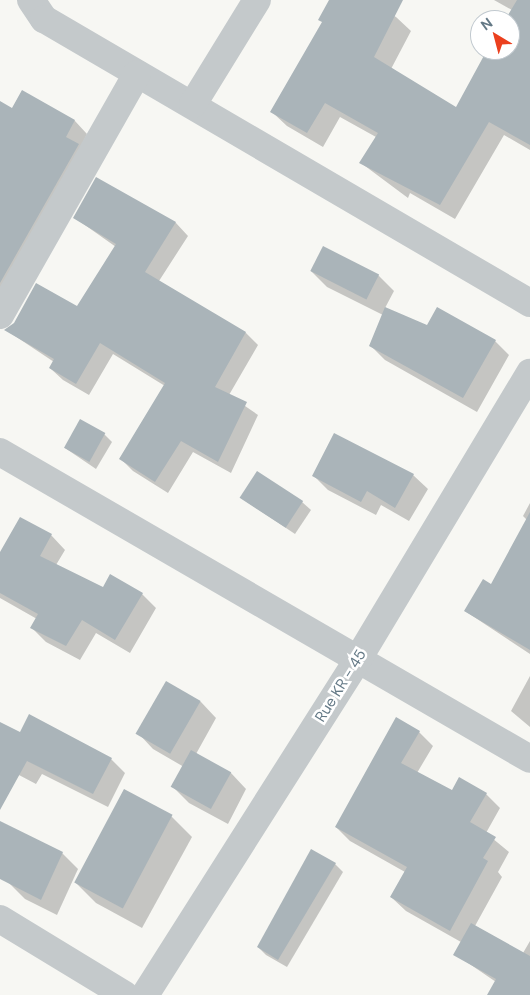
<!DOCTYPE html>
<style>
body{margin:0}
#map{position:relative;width:530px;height:995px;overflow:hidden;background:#f7f7f3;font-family:"DM Sans",sans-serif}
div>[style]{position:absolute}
.shadow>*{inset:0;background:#0003}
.building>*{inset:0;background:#aab4b9;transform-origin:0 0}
.minor>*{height:28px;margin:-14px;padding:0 14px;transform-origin:14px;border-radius:14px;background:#c4c9cb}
span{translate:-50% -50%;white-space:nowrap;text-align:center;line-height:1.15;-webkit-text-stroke:5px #fff;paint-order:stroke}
.street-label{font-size:15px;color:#647986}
.north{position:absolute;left:470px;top:10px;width:50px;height:50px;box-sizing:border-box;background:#fff;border:1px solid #c1c9cf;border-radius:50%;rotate:323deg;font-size:14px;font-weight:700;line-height:20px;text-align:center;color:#647986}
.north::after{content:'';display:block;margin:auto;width:18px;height:22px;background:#eb401e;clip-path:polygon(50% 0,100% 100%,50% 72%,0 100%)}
</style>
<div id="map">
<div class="shadow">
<i style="clip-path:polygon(330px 0,367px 0,396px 17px,411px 31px,391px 69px,457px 109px,490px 50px,510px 50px,507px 20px,512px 10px,494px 0,530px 0,530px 150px,504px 135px,455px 219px,410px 193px,408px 198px,361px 163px,376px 137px,340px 117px,323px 147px,287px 126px,272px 112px,323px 23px)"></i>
<i style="clip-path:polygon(22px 91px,75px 121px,87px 134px,0 318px,0 107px,12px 109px)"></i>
<i style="clip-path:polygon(97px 179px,176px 223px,188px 236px,159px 281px,246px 333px,258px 345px,229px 395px,258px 415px,231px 473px,193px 452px,168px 493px,133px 471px,121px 459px,165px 386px,113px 354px,89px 395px,63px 380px,50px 368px,54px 362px,6px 330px,77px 308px,116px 247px,75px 218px)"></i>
<i style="clip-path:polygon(311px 271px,378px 275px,394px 291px,385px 308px,427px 327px,495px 341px,509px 355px,477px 412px,385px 360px,370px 345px,383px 315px,327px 287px)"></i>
<i style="clip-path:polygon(104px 434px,112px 442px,96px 469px,65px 448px)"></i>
<i style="clip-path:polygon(335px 435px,413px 475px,428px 489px,409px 521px,381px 505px,376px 515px,328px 490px,314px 476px)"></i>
<i style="clip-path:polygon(241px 498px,302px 502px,311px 510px,295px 534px)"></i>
<i style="clip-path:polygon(530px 503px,530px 654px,465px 611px,491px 586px,527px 520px,523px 516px)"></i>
<i style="clip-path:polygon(51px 535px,65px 550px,56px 565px,103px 588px,142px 594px,156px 608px,130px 653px,96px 633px,80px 660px,46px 642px,32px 628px,37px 619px,0 598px,0 555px)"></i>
<i style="clip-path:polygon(530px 676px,530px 727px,511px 711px)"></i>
<i style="clip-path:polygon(166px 683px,201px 702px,216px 718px,196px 754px,231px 773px,246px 789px,228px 824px,189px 803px,173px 787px,184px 767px,153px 749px,138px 733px)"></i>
<i style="clip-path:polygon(0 723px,21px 734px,111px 759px,125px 773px,108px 807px,42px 774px,36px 784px,0 765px)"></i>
<i style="clip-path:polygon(419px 732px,433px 746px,417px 773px,452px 792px,486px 794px,500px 808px,486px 833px,509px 852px,498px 872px,502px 877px,475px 926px,523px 953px,530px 941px,530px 995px,489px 995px,496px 982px,455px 954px,461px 942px,406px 911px,391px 897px,405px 872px,350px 841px,336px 827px)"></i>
<i style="clip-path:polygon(171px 816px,192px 837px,142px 928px,96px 903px,75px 882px)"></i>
<i style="clip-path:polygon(62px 853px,78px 869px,57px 915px,25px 899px,9px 883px)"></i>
<i style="clip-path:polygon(335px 864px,343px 872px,287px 967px,266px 955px,258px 947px)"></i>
</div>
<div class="building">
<i style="clip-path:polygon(329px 0,403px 0,374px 57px,456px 107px,487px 50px,510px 50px,510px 20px,505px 20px,517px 0,530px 0,530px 145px,489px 122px,440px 205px,359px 163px,378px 133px,325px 103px,307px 133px,270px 112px,322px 22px,318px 20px)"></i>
<i style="clip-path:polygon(22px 90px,75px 120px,66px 137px,79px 144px,0 283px,0 101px,12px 108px)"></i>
<i style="clip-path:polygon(96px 177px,176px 222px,145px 272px,246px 332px,215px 387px,247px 402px,218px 462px,181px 441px,155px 482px,119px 459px,165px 383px,100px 343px,76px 384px,49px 368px,54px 359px,4px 330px,14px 323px,36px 283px,77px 306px,116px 244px,73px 218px)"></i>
<i style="left:323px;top:246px;width:63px;height:28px;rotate:27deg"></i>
<i style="clip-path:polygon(385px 307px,427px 325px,437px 307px,496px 340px,463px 398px,369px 346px)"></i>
<i style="left:80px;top:419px;width:29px;height:33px;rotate:29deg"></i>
<i style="clip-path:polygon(334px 433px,414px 474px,395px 508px,367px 491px,361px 502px,312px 476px)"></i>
<i style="left:257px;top:471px;width:55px;height:32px;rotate:33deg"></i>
<i style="clip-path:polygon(530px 512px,530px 650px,464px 611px,483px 579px,491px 584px)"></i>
<i style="clip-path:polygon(20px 517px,52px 534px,40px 556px,103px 587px,110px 574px,143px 593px,115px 640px,82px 620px,66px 646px,30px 628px,38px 614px,0 593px,0 552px)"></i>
<i style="left:166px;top:681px;width:40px;height:61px;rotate:30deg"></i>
<i style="clip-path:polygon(29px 714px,112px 758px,93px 794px,27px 761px,0 810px,0 722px,20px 732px)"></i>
<i style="clip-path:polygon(396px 717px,420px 731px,401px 763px,452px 790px,459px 777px,487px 793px,470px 822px,496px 837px,483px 858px,488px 861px,450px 931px,390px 897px,407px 867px,335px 827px)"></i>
<i style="left:191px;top:750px;width:46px;height:42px;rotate:29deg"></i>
<i style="left:124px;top:789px;width:55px;height:106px;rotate:28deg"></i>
<i style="clip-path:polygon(0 821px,63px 852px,41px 900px,0 879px)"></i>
<i style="clip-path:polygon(311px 849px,336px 863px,278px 960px,257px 947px)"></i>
<i style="clip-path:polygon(471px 923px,530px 956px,530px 995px,487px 995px,496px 979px,453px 955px)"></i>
</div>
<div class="minor">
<i style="left:31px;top:0;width:23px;rotate:56deg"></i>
<i style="left:44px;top:19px;width:563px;rotate:30.3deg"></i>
<i style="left:193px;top:104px;width:122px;rotate:-58.4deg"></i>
<i style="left:0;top:315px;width:277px;rotate:-60.4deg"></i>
<i style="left:0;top:452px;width:612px;rotate:30.08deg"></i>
<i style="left:0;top:919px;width:146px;rotate:31.3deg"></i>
<i style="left:145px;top:995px;width:398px;rotate:-57.6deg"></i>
<i style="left:358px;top:659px;width:334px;rotate:-59deg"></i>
</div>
<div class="street-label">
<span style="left:341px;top:686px;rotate:-58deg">Rue KR - 45</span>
</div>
<div class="north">N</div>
</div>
